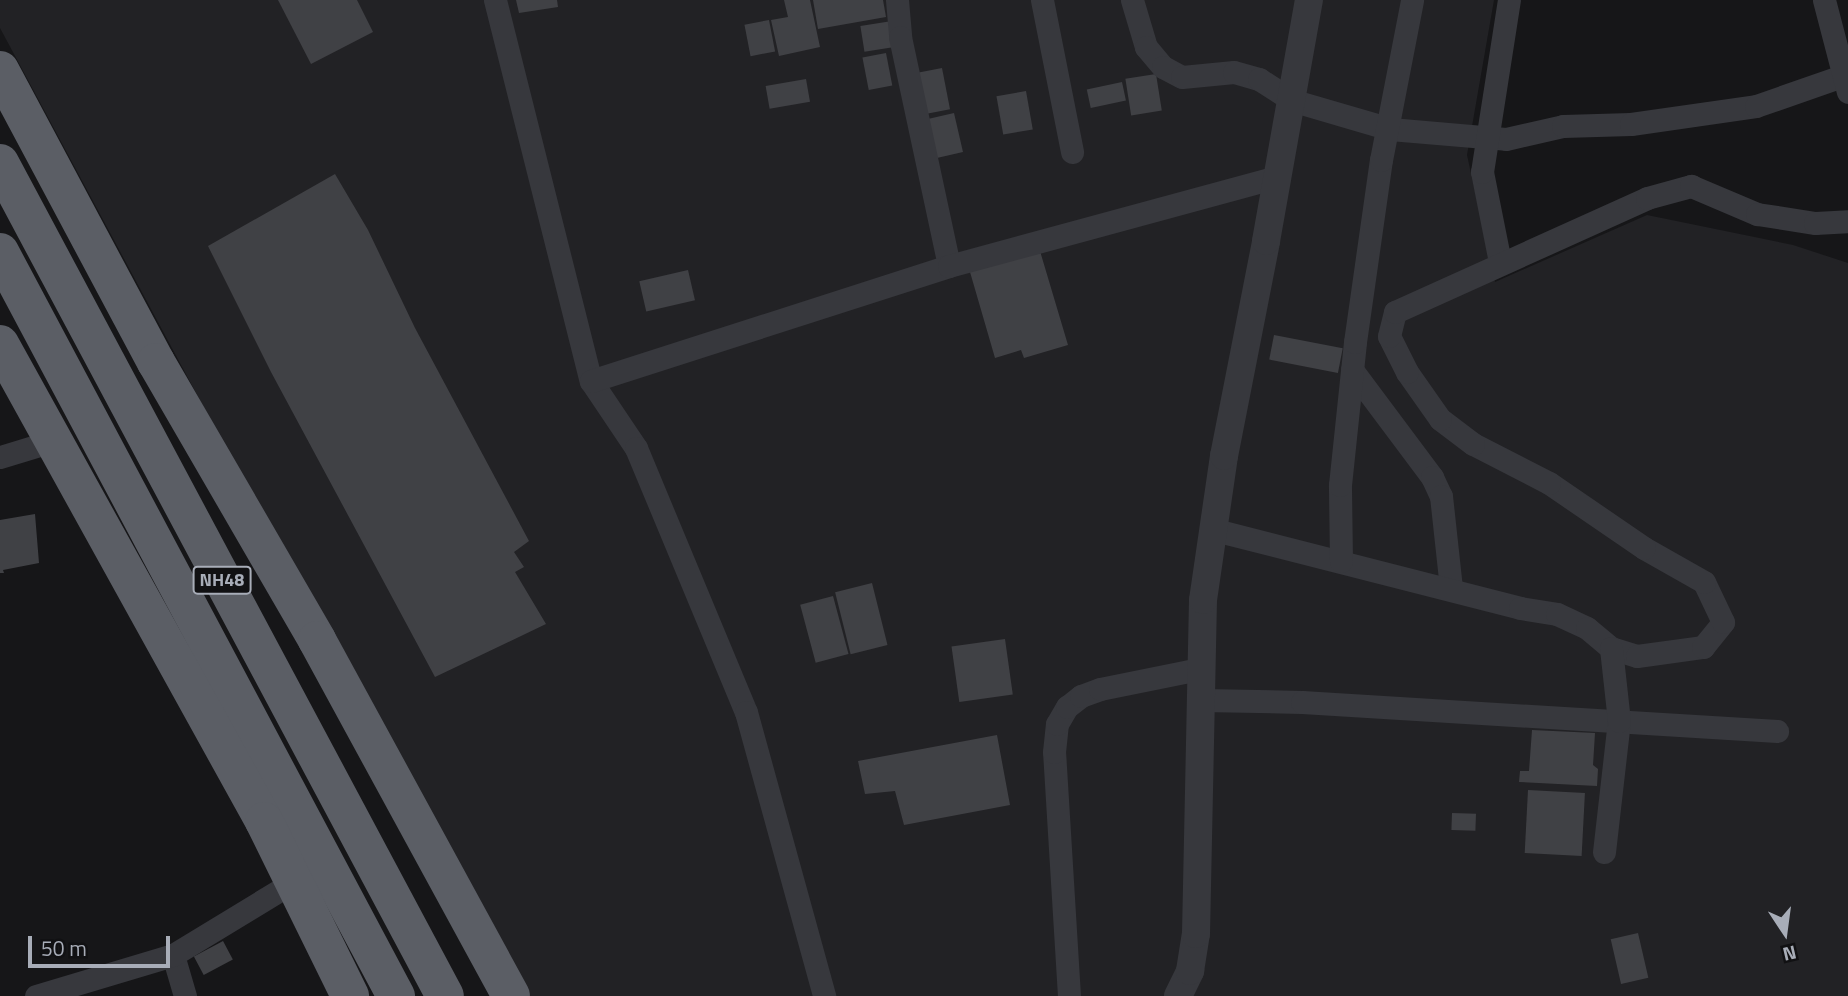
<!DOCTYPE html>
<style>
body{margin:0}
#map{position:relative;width:1848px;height:996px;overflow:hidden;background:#161618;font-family:"Titillium Web",sans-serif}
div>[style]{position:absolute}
.built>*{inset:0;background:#222225}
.building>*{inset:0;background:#404145;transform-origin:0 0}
.minor>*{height:23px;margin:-11.5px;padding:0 11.5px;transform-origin:11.5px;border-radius:11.5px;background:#37383d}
.tertiary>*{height:28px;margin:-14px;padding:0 14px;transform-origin:14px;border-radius:14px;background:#37383d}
.trunk>*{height:38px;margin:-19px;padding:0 19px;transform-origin:19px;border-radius:19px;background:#5b5e65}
span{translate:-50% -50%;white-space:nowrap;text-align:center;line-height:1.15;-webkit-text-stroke:5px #111113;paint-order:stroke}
.shield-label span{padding:2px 5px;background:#111113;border:2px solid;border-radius:5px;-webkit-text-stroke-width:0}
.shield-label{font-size:18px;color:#a8adb8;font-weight:700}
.north{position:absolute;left:1750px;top:898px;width:70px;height:70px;-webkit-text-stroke:5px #111113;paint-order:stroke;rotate:167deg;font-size:19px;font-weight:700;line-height:28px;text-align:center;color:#a8adb8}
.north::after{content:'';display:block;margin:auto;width:24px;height:32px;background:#a8adb8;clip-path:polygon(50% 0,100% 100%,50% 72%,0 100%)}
.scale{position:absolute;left:28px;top:936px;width:142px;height:32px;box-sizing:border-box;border:4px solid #a8adb8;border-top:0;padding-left:9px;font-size:21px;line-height:24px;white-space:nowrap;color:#a8adb8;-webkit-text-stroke:5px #111113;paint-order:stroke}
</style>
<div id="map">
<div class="built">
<i style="clip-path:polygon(0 0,1494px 0,1467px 155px,1495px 282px,1647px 215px,1793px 245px,1848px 263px,1848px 996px,520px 996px,0 28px)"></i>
</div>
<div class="building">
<i style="clip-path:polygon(278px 0,357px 0,373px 32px,311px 64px)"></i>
<i style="clip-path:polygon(516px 0,557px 0,558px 7px,519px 13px)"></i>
<i style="clip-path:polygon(784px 0,810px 0,820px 47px,779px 56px,771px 20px,788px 17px)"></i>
<i style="clip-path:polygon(813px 0,883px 0,886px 17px,818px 29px)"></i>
<i style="left:769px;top:20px;width:32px;height:25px;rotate:79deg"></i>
<i style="left:892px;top:21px;width:26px;height:32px;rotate:81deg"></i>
<i style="left:886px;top:53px;width:33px;height:24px;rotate:79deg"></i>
<i style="left:942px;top:68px;width:42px;height:25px;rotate:79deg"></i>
<i style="left:1156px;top:74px;width:37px;height:31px;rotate:81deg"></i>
<i style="left:806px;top:79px;width:23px;height:41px;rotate:80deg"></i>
<i style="left:1122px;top:82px;width:19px;height:36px;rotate:78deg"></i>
<i style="left:1026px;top:91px;width:39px;height:30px;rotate:80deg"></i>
<i style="left:954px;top:113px;width:40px;height:29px;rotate:77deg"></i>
<i style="clip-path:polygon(335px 174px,368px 230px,415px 328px,529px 541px,514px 552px,524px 567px,515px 572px,546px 624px,435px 677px,271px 372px,208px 246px)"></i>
<i style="clip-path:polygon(1040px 251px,1068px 345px,1024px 358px,1021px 350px,995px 358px,970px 272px)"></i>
<i style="left:688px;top:270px;width:31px;height:50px;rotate:77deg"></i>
<i style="left:1274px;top:335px;width:70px;height:25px;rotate:11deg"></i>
<i style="clip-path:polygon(35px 514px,39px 563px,3px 570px,4px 573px,0 573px,0 520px)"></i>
<i style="left:872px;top:583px;width:64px;height:38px;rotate:76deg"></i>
<i style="left:833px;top:596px;width:60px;height:34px;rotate:75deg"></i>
<i style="left:1005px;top:639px;width:56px;height:54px;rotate:82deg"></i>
<i style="clip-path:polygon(1532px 730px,1595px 733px,1593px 765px,1598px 769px,1597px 786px,1519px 782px,1520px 771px,1529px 771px)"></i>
<i style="clip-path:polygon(997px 735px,1010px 805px,904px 825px,895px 791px,865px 794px,858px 761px)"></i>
<i style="left:1528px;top:790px;width:57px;height:63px;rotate:3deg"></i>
<i style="left:1452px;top:813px;width:24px;height:17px;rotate:2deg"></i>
<i style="left:1638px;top:933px;width:46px;height:28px;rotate:77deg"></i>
<i style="left:223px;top:941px;width:21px;height:33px;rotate:62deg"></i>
</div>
<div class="minor">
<i style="left:495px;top:0;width:393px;rotate:75.9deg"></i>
<i style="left:591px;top:381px;width:81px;rotate:56.1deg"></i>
<i style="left:636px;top:448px;width:286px;rotate:67.4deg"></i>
<i style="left:746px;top:712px;width:295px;rotate:74.6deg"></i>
<i style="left:897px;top:0;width:37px;rotate:85deg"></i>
<i style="left:900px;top:37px;width:234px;rotate:77.9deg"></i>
<i style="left:1042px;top:0;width:155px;rotate:78.8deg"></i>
<i style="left:1132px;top:0;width:49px;rotate:73.4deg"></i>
<i style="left:1146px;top:47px;width:26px;rotate:50deg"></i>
<i style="left:1163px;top:67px;width:21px;rotate:28deg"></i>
<i style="left:1182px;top:77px;width:52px;rotate:-5.5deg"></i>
<i style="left:1234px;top:72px;width:26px;rotate:16deg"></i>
<i style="left:1259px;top:79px;width:38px;rotate:33deg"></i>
<i style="left:1291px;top:100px;width:103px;rotate:16.3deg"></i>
<i style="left:1390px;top:129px;width:116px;rotate:4.9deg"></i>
<i style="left:1506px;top:139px;width:58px;rotate:-12.8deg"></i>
<i style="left:1563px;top:126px;width:68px;rotate:-1.7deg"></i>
<i style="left:1631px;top:124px;width:126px;rotate:-8.2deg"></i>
<i style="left:1756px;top:106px;width:97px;rotate:-19.2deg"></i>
<i style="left:1824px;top:0;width:95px;rotate:75.4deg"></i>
<i style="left:1500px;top:262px;width:92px;rotate:-101.3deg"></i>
<i style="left:1482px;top:172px;width:174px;rotate:-81.1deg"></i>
<i style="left:1352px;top:370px;width:134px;rotate:53.2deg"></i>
<i style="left:1432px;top:477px;width:21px;rotate:65deg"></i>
<i style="left:1441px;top:496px;width:93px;rotate:83.8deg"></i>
<i style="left:591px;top:381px;width:376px;rotate:-17.8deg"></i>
<i style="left:949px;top:266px;width:340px;rotate:-15.2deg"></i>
<i style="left:0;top:457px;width:55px;rotate:-16.8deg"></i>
<i style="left:1215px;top:530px;width:315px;rotate:14.3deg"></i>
<i style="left:1520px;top:608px;width:37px;rotate:9deg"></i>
<i style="left:1557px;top:614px;width:33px;rotate:25deg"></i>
<i style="left:1587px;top:628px;width:31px;rotate:40deg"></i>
<i style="left:1611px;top:648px;width:27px;rotate:17deg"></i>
<i style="left:1637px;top:656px;width:67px;rotate:-7.8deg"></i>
<i style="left:1703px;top:647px;width:32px;rotate:-51deg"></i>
<i style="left:1723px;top:622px;width:44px;rotate:-115.4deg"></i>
<i style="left:1704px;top:582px;width:69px;rotate:-150.5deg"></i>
<i style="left:1644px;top:548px;width:115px;rotate:-145.6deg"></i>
<i style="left:1549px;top:483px;width:85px;rotate:-152.8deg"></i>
<i style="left:1473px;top:444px;width:41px;rotate:-142.9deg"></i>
<i style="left:1440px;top:419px;width:57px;rotate:-125.1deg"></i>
<i style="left:1407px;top:372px;width:40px;rotate:-116.6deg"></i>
<i style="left:1389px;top:336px;width:25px;rotate:-76deg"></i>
<i style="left:1395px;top:312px;width:277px;rotate:-24.3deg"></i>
<i style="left:1647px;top:198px;width:46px;rotate:-15.3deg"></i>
<i style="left:1691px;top:186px;width:72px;rotate:23deg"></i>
<i style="left:1757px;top:214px;width:59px;rotate:8.8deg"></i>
<i style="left:1815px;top:223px;width:33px;rotate:-3deg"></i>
<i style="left:1341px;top:561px;width:76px;rotate:-90.8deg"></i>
<i style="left:1340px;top:485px;width:144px;rotate:-84deg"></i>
<i style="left:1355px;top:342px;width:184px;rotate:-81.9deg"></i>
<i style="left:1381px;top:160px;width:163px;rotate:-79deg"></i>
<i style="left:1202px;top:700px;width:100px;rotate:1.1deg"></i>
<i style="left:1302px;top:702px;width:476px;rotate:3.5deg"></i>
<i style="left:1604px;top:852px;width:132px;rotate:-83.5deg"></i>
<i style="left:1619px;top:721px;width:73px;rotate:-96.3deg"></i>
<i style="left:173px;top:955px;width:43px;rotate:73.7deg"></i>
<i style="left:36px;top:996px;width:143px;rotate:-16.7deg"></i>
<i style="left:173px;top:955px;width:140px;rotate:-31.3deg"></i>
<i style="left:1069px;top:996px;width:244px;rotate:-93.5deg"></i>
<i style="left:1054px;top:752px;width:28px;rotate:-84deg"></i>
<i style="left:1057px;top:724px;width:20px;rotate:-60deg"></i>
<i style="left:1067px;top:707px;width:18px;rotate:-38deg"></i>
<i style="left:1081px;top:696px;width:20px;rotate:-20deg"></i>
<i style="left:1100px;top:689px;width:101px;rotate:-11.4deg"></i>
</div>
<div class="tertiary">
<i style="left:1178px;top:996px;width:28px;rotate:-64deg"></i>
<i style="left:1190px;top:971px;width:37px;rotate:-81deg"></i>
<i style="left:1196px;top:934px;width:334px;rotate:-88.8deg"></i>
<i style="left:1203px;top:600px;width:146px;rotate:-81.7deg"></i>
<i style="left:1224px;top:456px;width:219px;rotate:-78.9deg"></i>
<i style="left:1266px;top:241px;width:245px;rotate:-79.9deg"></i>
</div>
<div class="trunk">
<i style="left:0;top:70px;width:331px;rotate:61.9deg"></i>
<i style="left:156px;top:362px;width:321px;rotate:59.9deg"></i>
<i style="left:317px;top:640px;width:405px;rotate:61.4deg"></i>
<i style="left:0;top:163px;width:944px;rotate:61.89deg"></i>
<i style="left:0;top:252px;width:843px;rotate:61.98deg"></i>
<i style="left:0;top:344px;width:545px;rotate:61.04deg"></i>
<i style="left:264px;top:821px;width:195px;rotate:63.8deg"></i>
</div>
<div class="shield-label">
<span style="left:222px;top:580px">NH48</span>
</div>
<div class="north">N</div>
<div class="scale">50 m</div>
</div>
